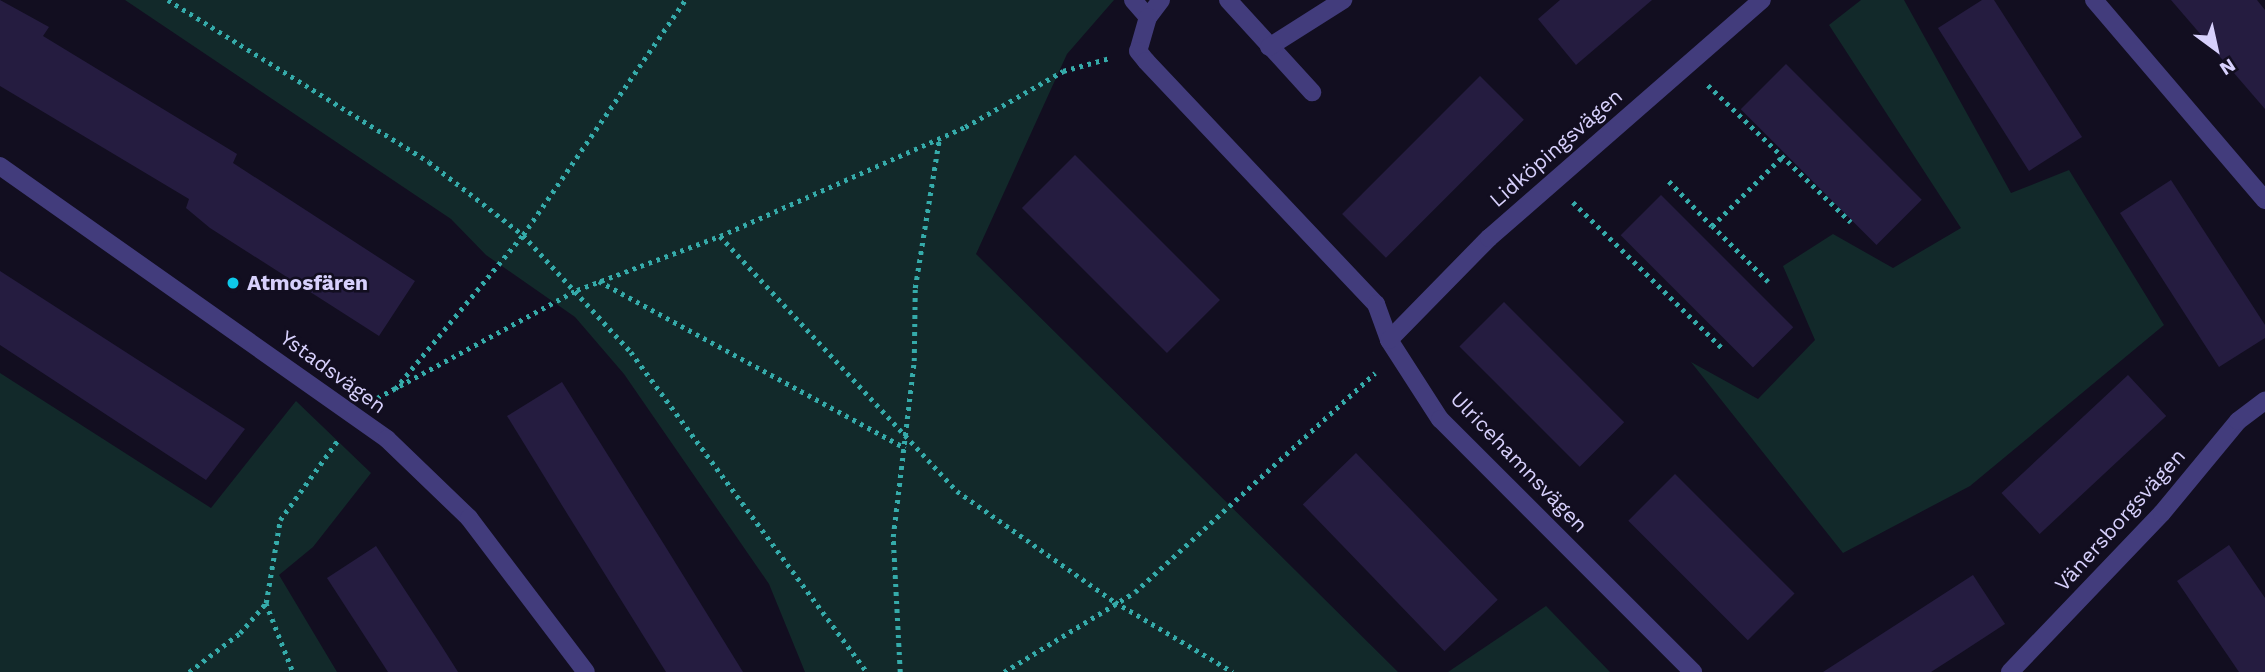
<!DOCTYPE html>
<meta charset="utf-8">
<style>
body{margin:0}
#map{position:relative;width:2265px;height:672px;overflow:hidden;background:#120e20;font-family:"Work Sans",sans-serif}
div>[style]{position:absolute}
.green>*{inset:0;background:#12292a}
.building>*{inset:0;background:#251c40;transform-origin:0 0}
.path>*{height:4.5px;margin-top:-2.25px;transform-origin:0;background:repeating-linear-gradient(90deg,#35abaa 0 3.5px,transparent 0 8.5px)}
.service>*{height:18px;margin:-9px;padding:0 9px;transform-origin:9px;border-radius:9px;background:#423c7c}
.minor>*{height:18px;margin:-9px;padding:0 9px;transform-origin:9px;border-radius:9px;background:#423c7c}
.dots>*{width:19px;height:19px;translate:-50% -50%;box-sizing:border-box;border:4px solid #120e20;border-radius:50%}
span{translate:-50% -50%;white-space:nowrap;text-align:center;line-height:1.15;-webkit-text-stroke:5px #120e20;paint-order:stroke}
.street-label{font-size:21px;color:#d7d0fc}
.poi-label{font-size:21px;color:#d7d0fc;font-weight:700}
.left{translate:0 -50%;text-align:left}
.north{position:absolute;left:2181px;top:14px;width:70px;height:70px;-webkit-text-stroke:5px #120e20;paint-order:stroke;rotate:147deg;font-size:19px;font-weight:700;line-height:28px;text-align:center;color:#d7d0fc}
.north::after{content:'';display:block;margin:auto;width:24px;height:32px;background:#d7d0fc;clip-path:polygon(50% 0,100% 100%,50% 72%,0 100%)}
</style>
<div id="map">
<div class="green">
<i style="clip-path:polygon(125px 0,1114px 0,1067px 54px,976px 254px,1398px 672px,805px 672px,769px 584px,624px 374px,575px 317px,486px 255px,451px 219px)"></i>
<i style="clip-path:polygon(1861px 0,1904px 0,2011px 193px,2069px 170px,2164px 325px,1970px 486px,1843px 553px,1691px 362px,1758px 399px,1815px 340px,1783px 266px,1833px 234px,1893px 268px,1961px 228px,1829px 25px)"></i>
<i style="clip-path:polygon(0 373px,211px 508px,296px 401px,371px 473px,313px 547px,279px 575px,337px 672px,0 672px)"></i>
<i style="clip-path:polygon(1546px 606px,1610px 672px,1448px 672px)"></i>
</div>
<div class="building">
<i style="clip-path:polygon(0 0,49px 27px,43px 36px,237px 154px,233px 163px,415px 281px,379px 336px,210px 228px,186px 208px,189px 199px,0 86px)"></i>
<i style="clip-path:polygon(1560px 0,1652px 0,1576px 65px,1538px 19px)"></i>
<i style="clip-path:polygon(1982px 0,1994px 0,2082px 137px,2029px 171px,1938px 28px)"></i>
<i style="clip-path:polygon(2171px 0,2257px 0,2265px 10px,2265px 109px)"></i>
<i style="left:1786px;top:64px;width:192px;height:64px;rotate:45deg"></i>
<i style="left:1480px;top:76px;width:62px;height:195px;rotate:45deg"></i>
<i style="left:1075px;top:155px;width:205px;height:75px;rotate:45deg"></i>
<i style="clip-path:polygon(2171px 180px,2265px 325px,2265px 338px,2219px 367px,2120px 213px)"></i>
<i style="left:1661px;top:195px;width:187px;height:57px;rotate:45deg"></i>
<i style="clip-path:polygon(0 271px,245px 429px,206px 480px,0 345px)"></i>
<i style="left:1504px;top:302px;width:170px;height:63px;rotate:45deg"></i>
<i style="left:2128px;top:375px;width:56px;height:173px;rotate:47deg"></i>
<i style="clip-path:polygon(562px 382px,665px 546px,743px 672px,666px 672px,568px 515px,507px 416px)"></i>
<i style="left:1356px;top:453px;width:204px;height:74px;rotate:46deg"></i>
<i style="left:1675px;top:474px;width:169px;height:66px;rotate:45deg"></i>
<i style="clip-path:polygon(2229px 545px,2265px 598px,2265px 672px,2239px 672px,2177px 581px)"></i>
<i style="clip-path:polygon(376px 546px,439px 642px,458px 672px,388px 672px,351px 615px,327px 578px)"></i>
<i style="clip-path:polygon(1973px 575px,2005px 624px,1959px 654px,1931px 672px,1823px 672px)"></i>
</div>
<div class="path">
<i style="left:168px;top:0;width:307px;rotate:31.8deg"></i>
<i style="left:429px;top:162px;width:119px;rotate:37.8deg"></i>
<i style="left:523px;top:235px;width:159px;rotate:47.3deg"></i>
<i style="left:631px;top:352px;width:398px;rotate:53.6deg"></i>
<i style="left:1708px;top:85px;width:198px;rotate:43.8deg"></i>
<i style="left:1669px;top:181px;width:62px;rotate:46.3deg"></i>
<i style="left:1573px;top:202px;width:211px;rotate:44.4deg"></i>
<i style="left:720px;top:236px;width:348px;rotate:47.1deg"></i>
<i style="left:957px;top:491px;width:193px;rotate:35.1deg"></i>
<i style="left:1115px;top:602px;width:137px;rotate:30.7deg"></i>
<i style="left:599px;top:281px;width:349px;rotate:28.6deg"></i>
<i style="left:1768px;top:282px;width:79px;rotate:-135deg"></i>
<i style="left:1712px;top:226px;width:98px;rotate:-44.6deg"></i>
<i style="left:395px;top:389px;width:200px;rotate:-50.3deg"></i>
<i style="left:523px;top:235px;width:285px;rotate:-55.4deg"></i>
<i style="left:377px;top:398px;width:227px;rotate:-28.4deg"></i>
<i style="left:577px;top:290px;width:153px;rotate:-20.7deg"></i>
<i style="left:720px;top:236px;width:268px;rotate:-24deg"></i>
<i style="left:965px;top:127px;width:113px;rotate:-29.7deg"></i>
<i style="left:1063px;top:71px;width:49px;rotate:-15.5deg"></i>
<i style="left:266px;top:603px;width:74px;rotate:68.6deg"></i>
<i style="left:189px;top:672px;width:64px;rotate:-37.4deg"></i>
<i style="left:240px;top:633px;width:40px;rotate:-49deg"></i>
<i style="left:266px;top:603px;width:84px;rotate:-80.4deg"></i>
<i style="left:280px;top:520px;width:99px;rotate:-54.1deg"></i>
<i style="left:900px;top:672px;width:135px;rotate:-93deg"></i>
<i style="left:893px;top:537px;width:177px;rotate:-83.2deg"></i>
<i style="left:914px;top:361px;width:73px;rotate:-89.2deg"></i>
<i style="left:915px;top:288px;width:151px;rotate:-80.8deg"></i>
<i style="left:1004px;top:672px;width:153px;rotate:-31.4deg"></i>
<i style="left:1135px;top:592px;width:325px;rotate:-42.4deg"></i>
</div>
<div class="service">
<i style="left:1133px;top:0;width:23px;rotate:49deg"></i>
<i style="left:1228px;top:0;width:125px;rotate:47.6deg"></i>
<i style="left:1269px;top:47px;width:88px;rotate:-32.4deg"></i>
</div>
<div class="minor">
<i style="left:1161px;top:0;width:21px;rotate:127deg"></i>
<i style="left:1148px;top:17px;width:35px;rotate:106deg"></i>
<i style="left:1138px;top:51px;width:13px;rotate:51deg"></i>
<i style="left:1146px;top:61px;width:335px;rotate:46.6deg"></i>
<i style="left:1376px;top:304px;width:38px;rotate:70deg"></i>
<i style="left:1389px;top:340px;width:94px;rotate:57.2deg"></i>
<i style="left:1440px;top:419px;width:358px;rotate:45deg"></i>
<i style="left:2094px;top:0;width:263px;rotate:49.5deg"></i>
<i style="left:0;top:166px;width:474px;rotate:35.2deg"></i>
<i style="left:387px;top:439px;width:114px;rotate:43.9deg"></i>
<i style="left:469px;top:518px;width:193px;rotate:52.8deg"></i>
<i style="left:1389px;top:340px;width:143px;rotate:-45.6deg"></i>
<i style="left:1489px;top:238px;width:362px;rotate:-41.1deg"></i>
<i style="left:2010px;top:672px;width:220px;rotate:-46.3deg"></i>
<i style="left:2162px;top:513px;width:119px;rotate:-50.4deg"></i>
<i style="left:2238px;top:421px;width:34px;rotate:-37deg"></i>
</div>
<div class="dots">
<i style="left:233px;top:283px;background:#0ec9ea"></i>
</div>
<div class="street-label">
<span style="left:1556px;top:148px;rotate:-41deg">Lidköpingsvägen</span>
<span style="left:333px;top:372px;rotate:36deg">Ystadsvägen</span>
<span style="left:1519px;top:462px;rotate:46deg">Ulricehamnsvägen</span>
<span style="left:2120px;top:520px;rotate:-48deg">Vänersborgsvägen</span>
</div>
<div class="poi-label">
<span class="left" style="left:247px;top:283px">Atmosfären</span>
</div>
<div class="north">N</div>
</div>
